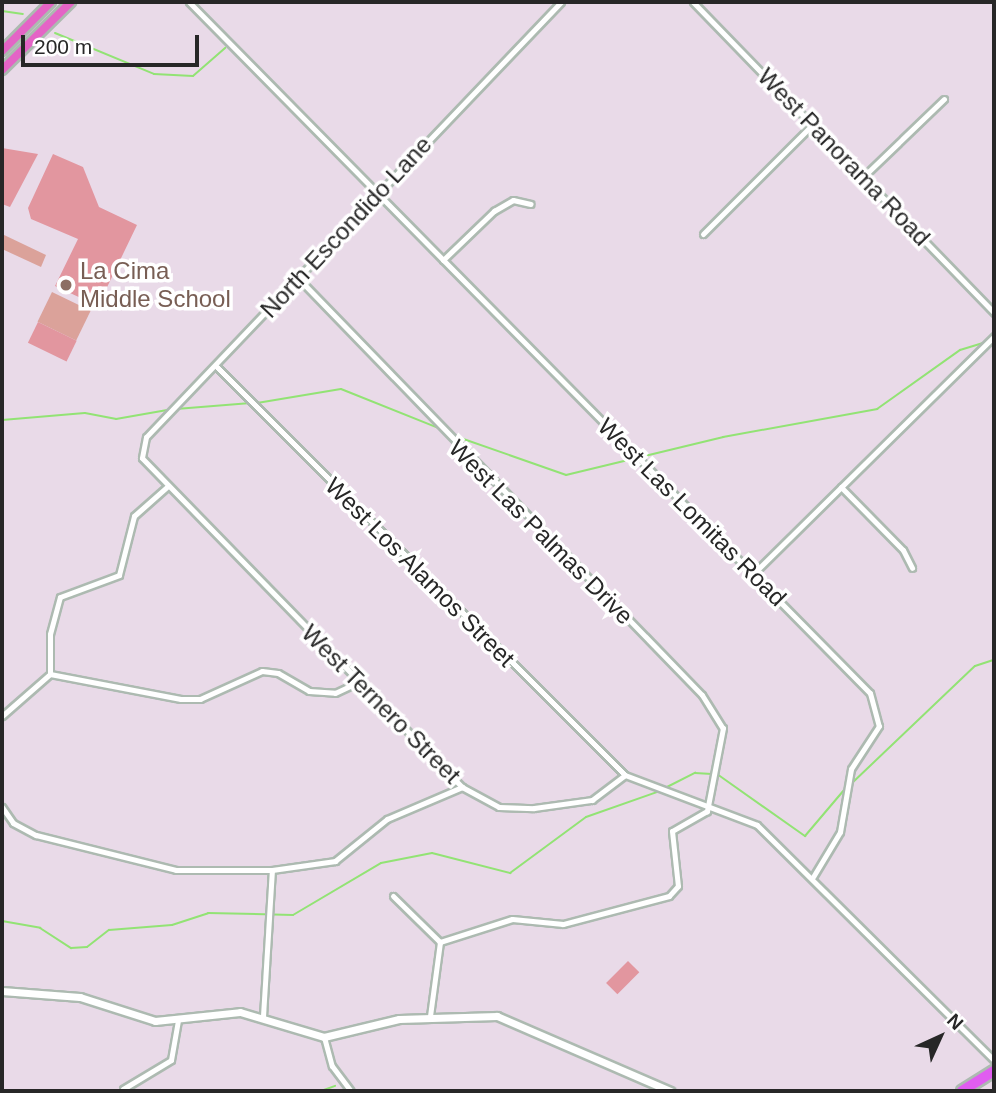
<!DOCTYPE html>
<style>
body{margin:0}
#map{position:relative;width:996px;height:1093px;overflow:hidden;background:#e9dae8;font-family:Helvetica,sans-serif}
div>[style]{position:absolute}
.green>*{inset:0;background:#dba29a;transform-origin:0 0}
.pitch>*{inset:0;background:#e2969f;transform-origin:0 0}
.stream>*{height:2px;margin:-1px;padding:0 1px;transform-origin:1px;border-radius:1px;background:#92e374}
.roads{filter:drop-shadow(2px 0 #adbab1) drop-shadow(-2px 0 #adbab1) drop-shadow(0 2px #adbab1) drop-shadow(0 -2px #adbab1)}
.street>*{height:5px;margin:-2.5px;padding:0 2.5px;transform-origin:2.5px;border-radius:2.5px;background:#fff}
.secondary>*{height:7px;margin:-3.5px;padding:0 3.5px;transform-origin:3.5px;border-radius:3.5px;background:#fff}
.primary>*{height:8px;margin:-4px;padding:0 4px;transform-origin:4px;border-radius:4px;background:#e464c6}
.highway>*{height:10px;margin:-5px;padding:0 5px;transform-origin:5px;border-radius:5px;background:#e05df0}
.dots>*{width:19px;height:19px;translate:-50% -50%;box-sizing:border-box;border:4px solid #fff;border-radius:50%}
span{translate:-50% -50%;white-space:nowrap;text-align:center;line-height:1.15;-webkit-text-stroke:7px #fff;paint-order:stroke}
.street-label{font-size:24px;color:#272727}
.education-label{font-size:24px;color:#785e54}
.left{translate:0 -50%;text-align:left}
.frame{position:absolute;inset:0;border:4px solid #272727;pointer-events:none}
.north{position:absolute;left:905px;top:1002px;width:70px;height:70px;-webkit-text-stroke:5px #fff;paint-order:stroke;rotate:45deg;font-size:19px;font-weight:700;line-height:28px;text-align:center;color:#272727}
.north::after{content:'';display:block;margin:auto;width:24px;height:32px;background:#272727;clip-path:polygon(50% 0,100% 100%,50% 72%,0 100%)}
.scale{position:absolute;left:21px;top:35px;width:178px;height:32px;box-sizing:border-box;border:4px solid #272727;border-top:0;padding-left:9px;font-size:21px;line-height:24px;white-space:nowrap;color:#272727;-webkit-text-stroke:5px #fff;paint-order:stroke}
</style>
<div id="map">
<div class="green">
<i style="clip-path:polygon(2px 234px,46px 255px,41px 267px,2px 249px)"></i>
<i style="left:52px;top:292px;width:43px;height:33px;rotate:26deg"></i>
</div>
<div class="pitch">
<i style="clip-path:polygon(2px 148px,38px 154px,10px 207px,2px 204px)"></i>
<i style="clip-path:polygon(53px 154px,83px 167px,99px 207px,137px 225px,98px 306px,55px 286px,78px 239px,31px 219px,28px 208px)"></i>
<i style="left:38px;top:322px;width:43px;height:23px;rotate:26deg"></i>
<i style="left:628px;top:961px;width:16px;height:31px;rotate:45deg"></i>
</div>
<div class="stream">
<i style="left:2px;top:11px;width:21px;rotate:8deg"></i>
<i style="left:55px;top:33px;width:107px;rotate:22.5deg"></i>
<i style="left:154px;top:74px;width:39px;rotate:3deg"></i>
<i style="left:193px;top:76px;width:43px;rotate:-41.2deg"></i>
<i style="left:257px;top:403px;width:85px;rotate:-9.5deg"></i>
<i style="left:341px;top:389px;width:108px;rotate:21.8deg"></i>
<i style="left:176px;top:409px;width:75px;rotate:-4.6deg"></i>
<i style="left:2px;top:420px;width:83px;rotate:-4.8deg"></i>
<i style="left:85px;top:413px;width:32px;rotate:11deg"></i>
<i style="left:116px;top:419px;width:52px;rotate:-10deg"></i>
<i style="left:452px;top:435px;width:121px;rotate:19.3deg"></i>
<i style="left:566px;top:475px;width:162px;rotate:-13.6deg"></i>
<i style="left:723px;top:437px;width:157px;rotate:-10.3deg"></i>
<i style="left:877px;top:409px;width:102px;rotate:-35.4deg"></i>
<i style="left:960px;top:350px;width:24px;rotate:-17deg"></i>
<i style="left:717px;top:774px;width:108px;rotate:35.2deg"></i>
<i style="left:805px;top:836px;width:60px;rotate:-49.7deg"></i>
<i style="left:851px;top:784px;width:171px;rotate:-43.6deg"></i>
<i style="left:975px;top:666px;width:20px;rotate:-18deg"></i>
<i style="left:665px;top:788px;width:34px;rotate:-27deg"></i>
<i style="left:695px;top:773px;width:17px;rotate:3deg"></i>
<i style="left:2px;top:921px;width:39px;rotate:10deg"></i>
<i style="left:40px;top:928px;width:37px;rotate:33deg"></i>
<i style="left:71px;top:948px;width:16px;rotate:-4deg"></i>
<i style="left:87px;top:947px;width:28px;rotate:-38deg"></i>
<i style="left:109px;top:930px;width:63px;rotate:-4.5deg"></i>
<i style="left:172px;top:925px;width:38px;rotate:-18deg"></i>
<i style="left:208px;top:913px;width:85px;rotate:1.3deg"></i>
<i style="left:293px;top:915px;width:102px;rotate:-30.6deg"></i>
<i style="left:381px;top:863px;width:52px;rotate:-11.1deg"></i>
<i style="left:432px;top:853px;width:81px;rotate:14.4deg"></i>
<i style="left:510px;top:873px;width:94px;rotate:-36.4deg"></i>
<i style="left:586px;top:817px;width:78px;rotate:-19.4deg"></i>
<i style="left:321px;top:1091px;width:15px;rotate:-20deg"></i>
</div>
<div class="roads">
<div class="street">
<i style="left:189px;top:2px;width:970px;rotate:45.42deg"></i>
<i style="left:870px;top:693px;width:34px;rotate:75deg"></i>
<i style="left:879px;top:726px;width:51px;rotate:123.1deg"></i>
<i style="left:851px;top:769px;width:64px;rotate:99.9deg"></i>
<i style="left:840px;top:832px;width:52px;rotate:121deg"></i>
<i style="left:561px;top:2px;width:601px;rotate:133.65deg"></i>
<i style="left:146px;top:437px;width:21px;rotate:101deg"></i>
<i style="left:142px;top:458px;width:459px;rotate:45.8deg"></i>
<i style="left:462px;top:787px;width:42px;rotate:28.4deg"></i>
<i style="left:499px;top:807px;width:35px;rotate:2deg"></i>
<i style="left:534px;top:808px;width:59px;rotate:-7.9deg"></i>
<i style="left:592px;top:800px;width:41px;rotate:-37.1deg"></i>
<i style="left:625px;top:775px;width:141px;rotate:20.7deg"></i>
<i style="left:757px;top:825px;width:334px;rotate:44.8deg"></i>
<i style="left:693px;top:2px;width:433px;rotate:45.9deg"></i>
<i style="left:864px;top:176px;width:111px;rotate:-43.9deg"></i>
<i style="left:703px;top:234px;width:156px;rotate:-45deg"></i>
<i style="left:443px;top:260px;width:71px;rotate:-43.9deg"></i>
<i style="left:494px;top:211px;width:22px;rotate:-30deg"></i>
<i style="left:513px;top:200px;width:18px;rotate:13deg"></i>
<i style="left:299px;top:279px;width:579px;rotate:45.91deg"></i>
<i style="left:702px;top:695px;width:39px;rotate:58deg"></i>
<i style="left:723px;top:728px;width:85px;rotate:100.9deg"></i>
<i style="left:707px;top:811px;width:40px;rotate:150.3deg"></i>
<i style="left:672px;top:831px;width:55px;rotate:83.8deg"></i>
<i style="left:678px;top:886px;width:13px;rotate:132deg"></i>
<i style="left:669px;top:896px;width:110px;rotate:165.2deg"></i>
<i style="left:563px;top:924px;width:51px;rotate:-174.4deg"></i>
<i style="left:512px;top:919px;width:76px;rotate:162.3deg"></i>
<i style="left:217px;top:367px;width:577px;rotate:45deg"></i>
<i style="left:841px;top:487px;width:88px;rotate:45.5deg"></i>
<i style="left:903px;top:550px;width:20px;rotate:63deg"></i>
<i style="left:753px;top:574px;width:339px;rotate:-44.6deg"></i>
<i style="left:50px;top:674px;width:133px;rotate:10.8deg"></i>
<i style="left:181px;top:699px;width:19px"></i>
<i style="left:200px;top:699px;width:68px;rotate:-24.3deg"></i>
<i style="left:262px;top:671px;width:16px;rotate:7deg"></i>
<i style="left:278px;top:673px;width:36px;rotate:30deg"></i>
<i style="left:309px;top:691px;width:26px;rotate:4deg"></i>
<i style="left:335px;top:693px;width:26px;rotate:-25deg"></i>
<i style="left:2px;top:716px;width:64px;rotate:-41.2deg"></i>
<i style="left:50px;top:674px;width:40px;rotate:-90deg"></i>
<i style="left:50px;top:634px;width:38px;rotate:-75deg"></i>
<i style="left:60px;top:597px;width:63px;rotate:-20.4deg"></i>
<i style="left:119px;top:575px;width:61px;rotate:-75.7deg"></i>
<i style="left:134px;top:516px;width:45px;rotate:-41.4deg"></i>
<i style="left:2px;top:807px;width:19px;rotate:55deg"></i>
<i style="left:13px;top:823px;width:26px;rotate:28deg"></i>
<i style="left:36px;top:835px;width:144px;rotate:14deg"></i>
<i style="left:176px;top:870px;width:96px"></i>
<i style="left:272px;top:870px;width:64px;rotate:-8.1deg"></i>
<i style="left:335px;top:861px;width:67px;rotate:-38.9deg"></i>
<i style="left:387px;top:819px;width:82px;rotate:-23.1deg"></i>
<i style="left:393px;top:896px;width:66px;rotate:44.4deg"></i>
<i style="left:263px;top:1016px;width:146px;rotate:-86.5deg"></i>
<i style="left:430px;top:1016px;width:75px;rotate:-82.3deg"></i>
<i style="left:324px;top:1037px;width:30px;rotate:75deg"></i>
<i style="left:332px;top:1066px;width:31px;rotate:53deg"></i>
<i style="left:123px;top:1089px;width:56px;rotate:-31.1deg"></i>
<i style="left:171px;top:1060px;width:39px;rotate:-80deg"></i>
</div>
<div class="secondary">
<i style="left:2px;top:991px;width:78px;rotate:4.4deg"></i>
<i style="left:80px;top:997px;width:79px;rotate:17.7deg"></i>
<i style="left:155px;top:1021px;width:85px;rotate:-6deg"></i>
<i style="left:240px;top:1012px;width:88px;rotate:16.6deg"></i>
<i style="left:324px;top:1037px;width:77px;rotate:-13.5deg"></i>
<i style="left:399px;top:1019px;width:98px;rotate:-1.8deg"></i>
<i style="left:497px;top:1016px;width:189px;rotate:23.4deg"></i>
</div>
<div class="primary">
<i style="left:2px;top:51px;width:69px;rotate:-45deg"></i>
<i style="left:2px;top:70px;width:97px;rotate:-44.6deg"></i>
</div>
<div class="highway">
<i style="left:962px;top:1091px;width:38px;rotate:-32deg"></i>
</div>
</div>
<div class="dots">
<i style="left:66px;top:285px;background:#8d6e63"></i>
</div>
<div class="street-label">
<span style="left:844px;top:157px;rotate:46deg">West Panorama Road</span>
<span style="left:346px;top:227px;rotate:-47deg">North Escondido Lane</span>
<span style="left:692px;top:512px;rotate:45deg">West Las Lomitas Road</span>
<span style="left:541px;top:532px;rotate:45deg">West Las Palmas Drive</span>
<span style="left:420px;top:572px;rotate:45deg">West Los Alamos Street</span>
<span style="left:381px;top:704px;rotate:45deg">West Ternero Street</span>
</div>
<div class="education-label">
<span class="left" style="left:80px;top:285px">La Cima<br>Middle School</span>
</div>
<div class="frame"></div>
<div class="north">N</div>
<div class="scale">200 m</div>
</div>
